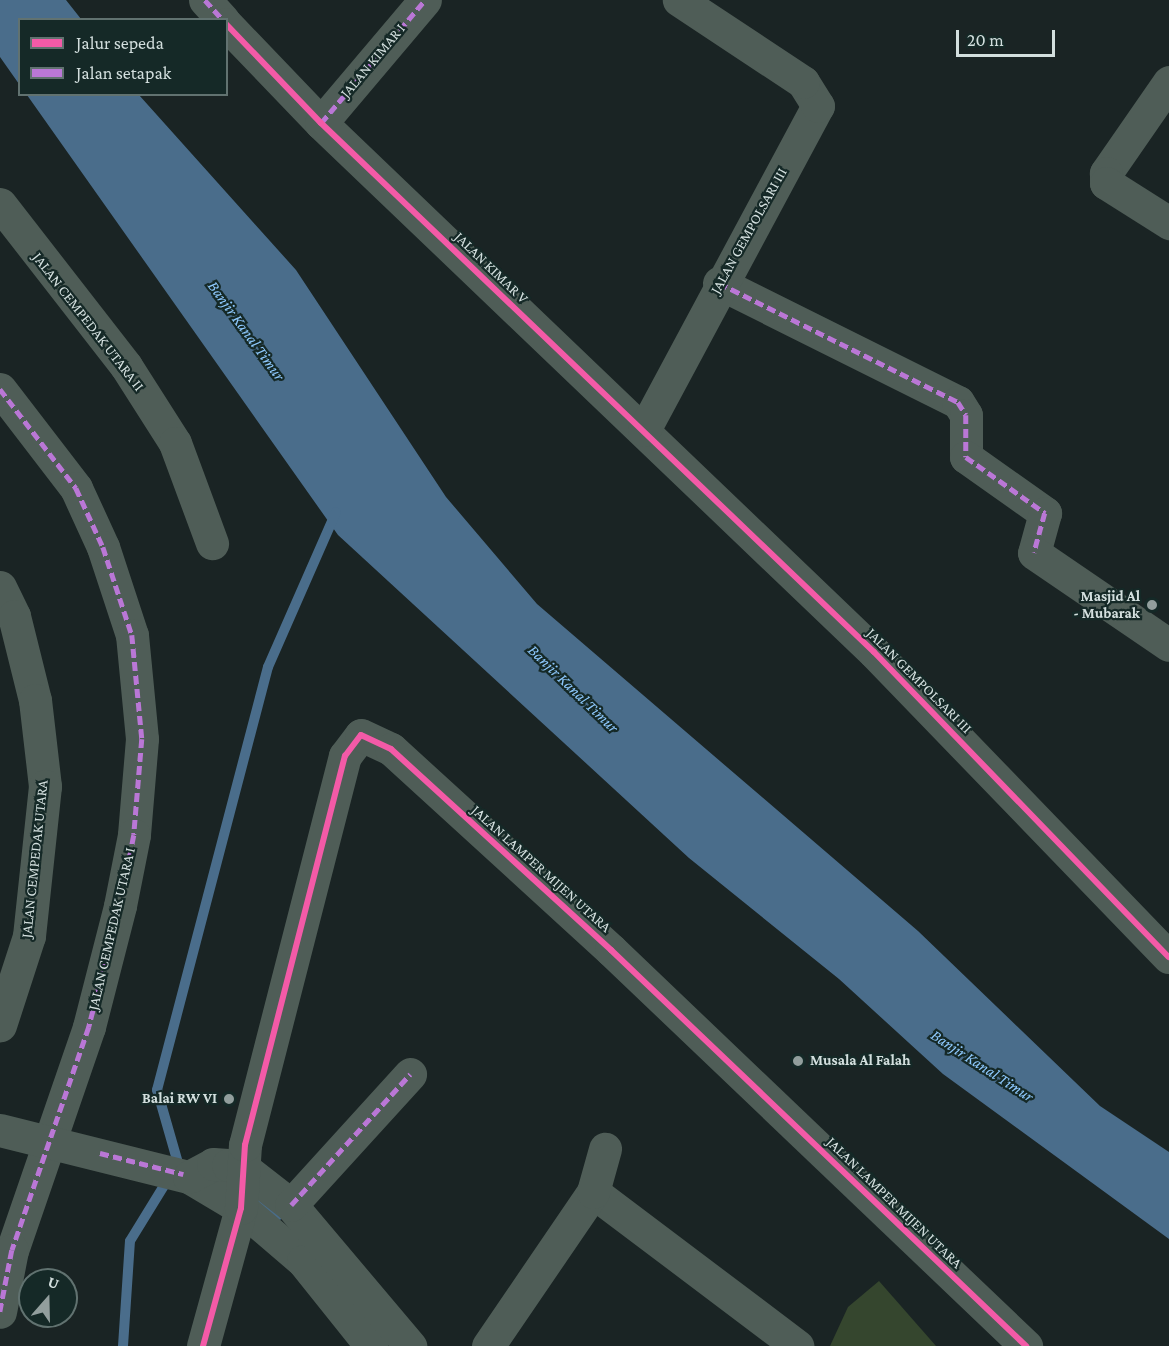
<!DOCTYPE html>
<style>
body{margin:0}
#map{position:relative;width:1169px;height:1346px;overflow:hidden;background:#1a2424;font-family:"Crimson Pro",serif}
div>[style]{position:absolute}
.green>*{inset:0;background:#35462e}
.water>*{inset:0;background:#4a6d8b}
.stream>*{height:10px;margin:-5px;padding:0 5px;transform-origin:5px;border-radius:5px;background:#4a6d8b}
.minor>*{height:33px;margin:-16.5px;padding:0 16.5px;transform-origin:16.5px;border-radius:16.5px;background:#4f5d57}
.quiet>*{height:4.5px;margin-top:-2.25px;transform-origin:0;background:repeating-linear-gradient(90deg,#ba77d6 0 9px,transparent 0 13.5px)}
.cycleway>*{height:6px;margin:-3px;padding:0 3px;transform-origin:3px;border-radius:3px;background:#f35aa7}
.dots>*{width:16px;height:16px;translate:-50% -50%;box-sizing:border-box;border:3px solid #152927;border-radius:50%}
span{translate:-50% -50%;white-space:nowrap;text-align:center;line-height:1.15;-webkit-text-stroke:4.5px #152927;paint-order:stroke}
.street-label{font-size:15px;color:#d3dfde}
.poi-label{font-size:15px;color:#d3dfde;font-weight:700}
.right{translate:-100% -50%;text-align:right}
.left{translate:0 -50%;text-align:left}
.water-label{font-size:16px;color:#8ec9fe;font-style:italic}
.legend{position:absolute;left:18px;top:18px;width:210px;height:78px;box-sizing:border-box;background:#152927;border:2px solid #617270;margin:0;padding:8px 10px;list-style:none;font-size:18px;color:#d3dfde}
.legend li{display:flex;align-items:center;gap:12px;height:30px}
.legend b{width:30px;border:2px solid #617270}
.north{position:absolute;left:18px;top:1268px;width:60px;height:60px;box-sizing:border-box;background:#152927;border:2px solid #617270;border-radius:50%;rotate:20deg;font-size:16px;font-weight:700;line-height:24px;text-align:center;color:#d3dfde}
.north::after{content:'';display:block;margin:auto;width:21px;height:27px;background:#929e9d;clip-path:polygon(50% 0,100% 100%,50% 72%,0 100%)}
.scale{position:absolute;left:956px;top:30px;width:99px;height:27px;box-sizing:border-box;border:3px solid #d3dfde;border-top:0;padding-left:8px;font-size:18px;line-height:21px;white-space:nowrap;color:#d3dfde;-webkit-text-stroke:4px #152927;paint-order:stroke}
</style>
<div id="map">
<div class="green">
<i style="clip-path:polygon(879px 1281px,936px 1346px,830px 1346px,848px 1307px)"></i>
</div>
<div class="water">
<i style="clip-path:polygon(0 0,66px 0,81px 19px,20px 20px,19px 84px,0 57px)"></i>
<i style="clip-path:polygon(27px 95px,139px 95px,296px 270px,446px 497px,537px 604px,918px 931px,1100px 1106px,1169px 1152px,1169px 1239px,943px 1074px,839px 979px,689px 858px,338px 535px)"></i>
</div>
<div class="stream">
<i style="left:253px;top:1198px;width:31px;rotate:33deg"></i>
<i style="left:123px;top:1346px;width:105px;rotate:-86.2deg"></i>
<i style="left:130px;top:1241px;width:92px;rotate:-58.4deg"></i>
<i style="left:178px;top:1163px;width:76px;rotate:-106deg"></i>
<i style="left:157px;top:1090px;width:437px;rotate:-75.3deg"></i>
<i style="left:268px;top:667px;width:169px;rotate:-66.3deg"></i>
</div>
<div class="minor">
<i style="left:205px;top:0;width:27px;rotate:48deg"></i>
<i style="left:226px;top:24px;width:137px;rotate:46.2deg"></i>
<i style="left:321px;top:123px;width:765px;rotate:43.73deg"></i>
<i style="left:874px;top:652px;width:424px;rotate:46deg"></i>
<i style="left:1169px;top:82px;width:111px;rotate:124.7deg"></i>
<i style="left:1106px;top:173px;width:10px;rotate:90deg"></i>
<i style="left:1106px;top:183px;width:75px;rotate:32.4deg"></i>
<i style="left:321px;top:123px;width:161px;rotate:-49.8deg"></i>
<i style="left:0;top:204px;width:205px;rotate:52.1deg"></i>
<i style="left:126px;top:366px;width:91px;rotate:57.5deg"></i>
<i style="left:175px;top:443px;width:107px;rotate:69.7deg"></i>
<i style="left:719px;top:283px;width:267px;rotate:26.5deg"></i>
<i style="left:958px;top:402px;width:15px;rotate:58deg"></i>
<i style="left:966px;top:415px;width:42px;rotate:90deg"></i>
<i style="left:966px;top:457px;width:97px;rotate:35.3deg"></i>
<i style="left:1045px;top:513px;width:41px;rotate:105.4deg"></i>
<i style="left:1034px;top:553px;width:163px;rotate:34.3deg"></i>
<i style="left:0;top:389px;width:125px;rotate:52.5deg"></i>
<i style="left:76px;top:488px;width:65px;rotate:65.4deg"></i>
<i style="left:103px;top:547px;width:93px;rotate:71.8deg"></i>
<i style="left:132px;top:635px;width:104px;rotate:84.5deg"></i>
<i style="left:142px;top:739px;width:96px;rotate:94.8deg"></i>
<i style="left:134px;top:835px;width:72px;rotate:101.2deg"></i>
<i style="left:120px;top:906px;width:125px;rotate:104.4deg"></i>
<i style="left:89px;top:1027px;width:236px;rotate:109deg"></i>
<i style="left:12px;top:1250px;width:63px;rotate:101deg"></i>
<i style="left:644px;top:430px;width:368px;rotate:-61.8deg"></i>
<i style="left:818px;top:106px;width:28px;rotate:-122deg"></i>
<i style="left:803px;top:82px;width:149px;rotate:-146.5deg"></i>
<i style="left:0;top:587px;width:32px;rotate:64deg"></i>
<i style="left:14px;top:616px;width:87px;rotate:76deg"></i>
<i style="left:35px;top:700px;width:87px;rotate:83.4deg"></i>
<i style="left:45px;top:786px;width:151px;rotate:96.1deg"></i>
<i style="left:29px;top:936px;width:94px;rotate:108deg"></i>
<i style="left:0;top:1130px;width:195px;rotate:14deg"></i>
<i style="left:189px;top:1177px;width:61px;rotate:30.8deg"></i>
<i style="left:241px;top:1208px;width:82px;rotate:40.5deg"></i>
<i style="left:303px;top:1261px;width:109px;rotate:51.3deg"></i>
<i style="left:189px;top:1177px;width:27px;rotate:-28deg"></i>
<i style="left:213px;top:1164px;width:15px;rotate:4deg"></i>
<i style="left:228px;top:1165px;width:19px;rotate:16deg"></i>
<i style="left:246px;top:1170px;width:57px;rotate:37.9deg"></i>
<i style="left:291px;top:1205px;width:185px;rotate:49.8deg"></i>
<i style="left:593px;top:1192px;width:256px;rotate:37deg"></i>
<i style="left:291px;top:1205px;width:177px;rotate:-47.7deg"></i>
<i style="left:203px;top:1346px;width:143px;rotate:-74.6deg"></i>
<i style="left:241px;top:1208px;width:63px;rotate:-86.4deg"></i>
<i style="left:245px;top:1145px;width:402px;rotate:-75.6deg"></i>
<i style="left:345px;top:756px;width:26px;rotate:-53deg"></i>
<i style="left:361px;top:735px;width:33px;rotate:25deg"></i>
<i style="left:391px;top:749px;width:298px;rotate:42.4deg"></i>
<i style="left:611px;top:950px;width:574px;rotate:43.66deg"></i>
<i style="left:488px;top:1346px;width:186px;rotate:-55.7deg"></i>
<i style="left:593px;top:1192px;width:45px;rotate:-74.4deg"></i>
</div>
<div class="quiet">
<i style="left:205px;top:0;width:27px;rotate:48deg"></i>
<i style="left:318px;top:119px;width:5px;rotate:53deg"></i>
<i style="left:321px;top:123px;width:161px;rotate:-49.8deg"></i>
<i style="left:719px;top:283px;width:267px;rotate:26.5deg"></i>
<i style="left:958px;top:402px;width:15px;rotate:58deg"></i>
<i style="left:966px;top:415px;width:42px;rotate:90deg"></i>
<i style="left:966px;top:457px;width:97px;rotate:35.3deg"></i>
<i style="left:1045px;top:513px;width:41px;rotate:105.4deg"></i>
<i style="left:0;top:389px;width:125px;rotate:52.5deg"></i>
<i style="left:76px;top:488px;width:65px;rotate:65.4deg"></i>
<i style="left:103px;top:547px;width:93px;rotate:71.8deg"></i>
<i style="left:132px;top:635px;width:104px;rotate:84.5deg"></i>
<i style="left:142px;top:739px;width:96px;rotate:94.8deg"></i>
<i style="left:134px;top:835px;width:72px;rotate:101.2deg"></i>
<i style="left:120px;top:906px;width:125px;rotate:104.4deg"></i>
<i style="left:89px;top:1027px;width:236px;rotate:109deg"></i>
<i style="left:12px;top:1250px;width:63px;rotate:101deg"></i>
<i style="left:100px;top:1153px;width:86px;rotate:14.2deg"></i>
<i style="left:291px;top:1205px;width:177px;rotate:-47.7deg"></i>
</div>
<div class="cycleway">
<i style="left:226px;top:24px;width:137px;rotate:46.2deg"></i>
<i style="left:321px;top:123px;width:765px;rotate:43.73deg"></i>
<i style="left:874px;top:652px;width:424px;rotate:46deg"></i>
<i style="left:203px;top:1346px;width:143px;rotate:-74.6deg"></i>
<i style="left:241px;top:1208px;width:63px;rotate:-86.4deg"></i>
<i style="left:245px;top:1145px;width:402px;rotate:-75.6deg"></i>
<i style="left:345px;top:756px;width:26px;rotate:-53deg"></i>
<i style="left:361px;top:735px;width:33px;rotate:25deg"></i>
<i style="left:391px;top:749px;width:298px;rotate:42.4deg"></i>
<i style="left:611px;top:950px;width:574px;rotate:43.66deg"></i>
</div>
<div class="dots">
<i style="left:1152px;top:605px;background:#929e9d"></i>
<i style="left:798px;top:1061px;background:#929e9d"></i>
<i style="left:229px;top:1099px;background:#929e9d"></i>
</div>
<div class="street-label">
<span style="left:373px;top:61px;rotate:-50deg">JALAN KIMAR I</span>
<span style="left:749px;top:231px;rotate:-61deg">JALAN GEMPOLSARI III</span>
<span style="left:491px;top:268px;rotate:44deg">JALAN KIMAR V</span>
<span style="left:88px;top:322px;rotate:52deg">JALAN CEMPEDAK UTARA II</span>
<span style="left:919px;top:681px;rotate:45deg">JALAN GEMPOLSARI III</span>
<span style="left:35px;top:859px;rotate:-84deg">JALAN CEMPEDAK UTARA</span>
<span style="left:541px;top:869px;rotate:42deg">JALAN LAMPER MIJEN UTARA</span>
<span style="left:112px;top:929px;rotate:-77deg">JALAN CEMPEDAK UTARA I</span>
<span style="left:894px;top:1203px;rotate:44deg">JALAN LAMPER MIJEN UTARA</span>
</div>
<div class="poi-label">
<span class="right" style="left:1140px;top:605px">Masjid Al<br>- Mubarak</span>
<span class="left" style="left:810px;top:1061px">Musala Al Falah</span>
<span class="right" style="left:217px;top:1099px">Balai RW VI</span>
</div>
<div class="water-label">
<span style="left:246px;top:331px;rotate:54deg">Banjir Kanal Timur</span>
<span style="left:573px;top:689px;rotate:44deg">Banjir Kanal Timur</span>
<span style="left:982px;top:1066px;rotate:33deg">Banjir Kanal Timur</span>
</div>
<ul class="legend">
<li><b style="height:8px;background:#f35aa7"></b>Jalur sepeda</li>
<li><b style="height:8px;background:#ba77d6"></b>Jalan setapak</li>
</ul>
<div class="north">U</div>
<div class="scale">20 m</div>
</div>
